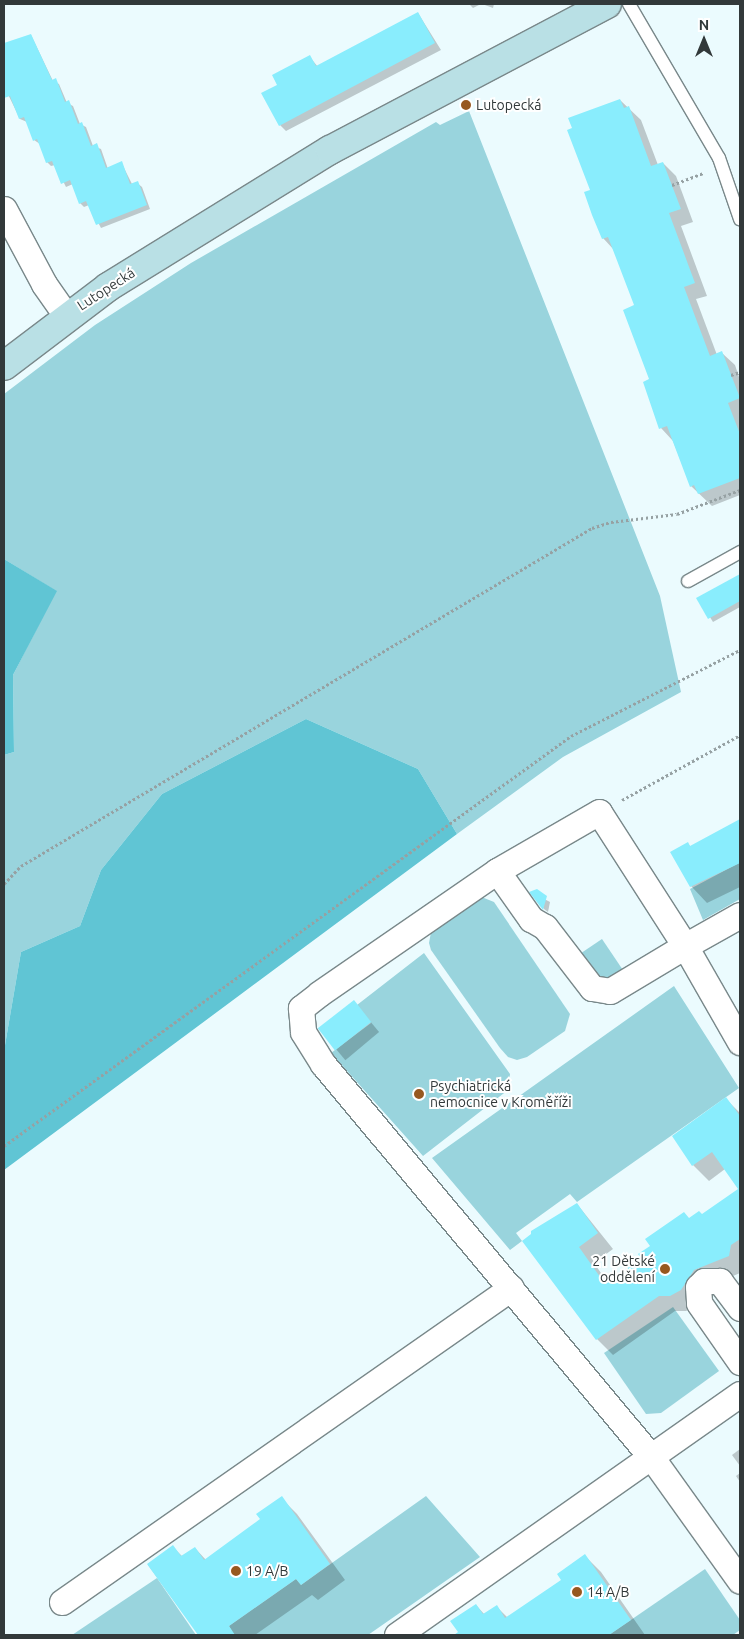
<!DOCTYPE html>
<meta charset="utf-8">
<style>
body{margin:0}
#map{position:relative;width:744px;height:1639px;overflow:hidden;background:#ebfbfe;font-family:Ubuntu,sans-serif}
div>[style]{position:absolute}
.green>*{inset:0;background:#99d4dd;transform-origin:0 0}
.forest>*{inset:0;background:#60c5d4}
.shadow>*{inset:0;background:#0003;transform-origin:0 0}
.building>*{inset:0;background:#89edfd;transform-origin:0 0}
.path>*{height:3px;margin-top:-1.5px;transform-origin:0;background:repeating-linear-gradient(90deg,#96a1a3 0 2.5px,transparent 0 5px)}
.roads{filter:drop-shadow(1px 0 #79888a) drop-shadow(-1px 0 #79888a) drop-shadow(0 1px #79888a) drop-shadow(0 -1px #79888a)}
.lane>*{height:12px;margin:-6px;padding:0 6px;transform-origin:6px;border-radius:6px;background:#fff}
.street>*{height:25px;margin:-12.5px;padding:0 12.5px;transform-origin:12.5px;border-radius:12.5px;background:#fff}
.secondary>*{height:28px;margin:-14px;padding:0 14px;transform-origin:14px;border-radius:14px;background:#b9e0e5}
.dots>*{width:14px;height:14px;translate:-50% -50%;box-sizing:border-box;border:2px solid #fff;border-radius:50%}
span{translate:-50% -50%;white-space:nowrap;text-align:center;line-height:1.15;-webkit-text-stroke:4px #fff;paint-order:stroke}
.poi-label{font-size:14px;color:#32393a}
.left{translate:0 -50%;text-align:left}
.right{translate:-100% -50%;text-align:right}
.street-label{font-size:14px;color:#32393a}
.frame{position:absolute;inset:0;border:5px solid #32393a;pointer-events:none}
.north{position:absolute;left:679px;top:15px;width:50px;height:50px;-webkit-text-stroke:4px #fff;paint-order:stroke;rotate:0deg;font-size:14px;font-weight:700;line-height:20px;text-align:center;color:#32393a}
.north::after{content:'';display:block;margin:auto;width:18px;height:22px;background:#32393a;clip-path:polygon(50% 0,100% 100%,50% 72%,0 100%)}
</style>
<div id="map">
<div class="green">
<i style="clip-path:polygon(469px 111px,660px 596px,681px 692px,563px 757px,457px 834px,418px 769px,306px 719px,162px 794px,101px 870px,80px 926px,21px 952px,4px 1051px,4px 755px,14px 752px,13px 675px,56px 591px,4px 559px,4px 394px,95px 325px,191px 263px,436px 122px,440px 125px)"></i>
<i style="clip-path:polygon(740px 859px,740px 899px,703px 920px,690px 889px,739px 863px)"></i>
<i style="clip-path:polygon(479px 896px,494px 902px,570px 1014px,565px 1031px,527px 1057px,517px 1060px,508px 1057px,500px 1048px,431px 950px,429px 943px,432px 927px)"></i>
<i style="left:602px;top:939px;width:41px;height:30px;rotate:56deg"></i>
<i style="clip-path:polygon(424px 953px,510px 1074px,508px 1090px,423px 1156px,331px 1053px,371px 1023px,357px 1005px)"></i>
<i style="clip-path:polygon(674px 986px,739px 1088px,577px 1202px,570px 1194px,516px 1233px,522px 1241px,510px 1250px,432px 1158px)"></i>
<i style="clip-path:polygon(673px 1307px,719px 1371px,661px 1413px,646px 1414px,604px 1353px)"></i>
<i style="clip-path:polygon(426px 1496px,480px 1557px,368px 1635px,227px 1635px,232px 1631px,229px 1626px,296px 1579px,301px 1585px)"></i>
<i style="clip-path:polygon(705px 1569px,740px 1620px,740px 1630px,733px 1635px,609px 1635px)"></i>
<i style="clip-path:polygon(157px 1578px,196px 1635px,72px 1635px)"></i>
</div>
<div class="forest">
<i style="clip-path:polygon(4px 559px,57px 591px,13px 675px,14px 752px,4px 755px)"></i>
<i style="clip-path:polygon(306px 719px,418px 769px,457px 834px,4px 1170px,4px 1051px,21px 952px,80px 926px,101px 870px,162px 794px)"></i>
</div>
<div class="shadow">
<i style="clip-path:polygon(469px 4px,481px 4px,473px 8px)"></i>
<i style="clip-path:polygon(482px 4px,494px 4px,493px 8px)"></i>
<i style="clip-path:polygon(418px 13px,441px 50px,286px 131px,280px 125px,279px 86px,309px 56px,318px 67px)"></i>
<i style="clip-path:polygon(31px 35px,53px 81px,59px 84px,67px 103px,73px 106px,80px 124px,86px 127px,93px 146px,101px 149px,108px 169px,121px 162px,132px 184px,137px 183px,142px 187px,150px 209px,101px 228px,89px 205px,84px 207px,80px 203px,73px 184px,66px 187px,55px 165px,51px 166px,47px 162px,40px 144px,34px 140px,27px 122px,20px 119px,4px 86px,4px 45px)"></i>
<i style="clip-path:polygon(620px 100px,641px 120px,658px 165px,663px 163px,676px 176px,693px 222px,681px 226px,707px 296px,696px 299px,717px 355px,722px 353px,735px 365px,740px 380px,740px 495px,712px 506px,691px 486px,673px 441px,661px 428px,636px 306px,614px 250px,603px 238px,592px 190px)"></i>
<i style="clip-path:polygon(740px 575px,740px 607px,713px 622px,698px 598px)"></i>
<i style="clip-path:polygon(740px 820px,740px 887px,707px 903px,691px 886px,688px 844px,691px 847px)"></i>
<i style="clip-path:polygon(531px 892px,550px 902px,548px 912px,544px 909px)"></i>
<i style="left:354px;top:1002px;width:39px;height:44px;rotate:50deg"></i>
<i style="clip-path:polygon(726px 1099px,740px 1113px,740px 1273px,710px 1286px,697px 1305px,686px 1311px,675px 1311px,613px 1355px,597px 1339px,524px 1241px,577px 1204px,613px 1249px,594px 1263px,608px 1283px,689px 1220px,703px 1216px,740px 1189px,725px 1169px,709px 1181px,693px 1165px)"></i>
<i style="clip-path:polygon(740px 1449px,740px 1466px,732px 1455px)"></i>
<i style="clip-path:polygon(740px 1473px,740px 1482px,736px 1476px)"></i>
<i style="clip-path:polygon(281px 1498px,297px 1514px,345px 1580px,318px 1600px,312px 1595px,255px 1635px,199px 1635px,148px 1565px,173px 1547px,183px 1557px,195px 1548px,206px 1560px,262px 1520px)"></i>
<i style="clip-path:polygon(585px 1556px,601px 1572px,645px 1635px,461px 1635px,452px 1622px,476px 1605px,485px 1615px,497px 1607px,508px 1618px,562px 1580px)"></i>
</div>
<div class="building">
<i style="clip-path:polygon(418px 12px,435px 43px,279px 126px,261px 93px,277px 85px,272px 75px,310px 55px,316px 66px)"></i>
<i style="clip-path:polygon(31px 34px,52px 80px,56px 78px,65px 102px,69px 100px,78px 124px,82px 122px,91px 146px,97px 143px,106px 168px,122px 161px,130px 184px,138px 181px,147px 205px,96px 225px,86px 201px,79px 204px,70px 180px,61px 184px,52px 161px,46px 163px,37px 139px,33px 141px,24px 117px,19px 119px,10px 96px,4px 98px,4px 43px)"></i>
<i style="clip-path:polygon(620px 99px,624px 108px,629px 106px,651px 166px,663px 162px,681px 209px,669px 213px,695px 283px,684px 287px,710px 356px,722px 351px,740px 398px,728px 403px,740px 434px,740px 478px,698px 494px,694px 485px,690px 487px,667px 426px,659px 429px,643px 382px,649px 379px,623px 310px,634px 305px,608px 237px,602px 239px,592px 215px,584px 192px,590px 190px,567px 130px,572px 128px,568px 118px)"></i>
<i style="clip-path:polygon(740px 574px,740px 601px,708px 619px,696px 598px)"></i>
<i style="clip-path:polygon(740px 819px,740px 863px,690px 887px,670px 852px,688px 842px,690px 846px)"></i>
<i style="clip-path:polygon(537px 889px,547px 896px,543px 910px,529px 892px)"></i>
<i style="left:354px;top:1000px;width:28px;height:46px;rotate:52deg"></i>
<i style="clip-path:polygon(726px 1097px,740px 1116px,740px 1239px,731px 1245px,729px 1256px,694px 1270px,681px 1290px,670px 1296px,659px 1296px,596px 1340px,522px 1241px,531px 1234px,531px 1231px,577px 1203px,598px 1233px,579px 1247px,605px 1284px,641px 1258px,638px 1254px,650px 1246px,645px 1239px,684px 1212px,689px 1218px,699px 1211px,702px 1214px,738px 1189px,712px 1152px,692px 1166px,672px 1136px)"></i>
<i style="clip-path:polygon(282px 1496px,330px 1564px,301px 1585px,296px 1579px,229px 1626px,235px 1635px,198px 1635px,147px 1564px,173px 1545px,181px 1556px,195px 1547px,204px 1560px,260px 1519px,256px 1514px)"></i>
<i style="clip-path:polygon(585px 1554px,631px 1620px,609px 1635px,454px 1635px,458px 1632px,450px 1621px,476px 1604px,483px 1614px,497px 1605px,505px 1618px,561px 1580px,557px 1574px)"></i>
</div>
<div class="path">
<i style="left:672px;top:185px;width:34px;rotate:-21deg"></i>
<i style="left:731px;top:375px;width:9px;rotate:-18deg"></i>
<i style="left:622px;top:800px;width:135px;rotate:-28.8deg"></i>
<i style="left:4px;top:884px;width:25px;rotate:-47deg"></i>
<i style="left:21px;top:866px;width:664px;rotate:-30.62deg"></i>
<i style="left:592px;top:528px;width:20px;rotate:-18deg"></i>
<i style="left:611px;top:522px;width:66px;rotate:-6.9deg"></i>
<i style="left:677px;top:514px;width:67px;rotate:-20.9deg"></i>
<i style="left:4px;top:1146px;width:700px;rotate:-35.87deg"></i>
<i style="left:571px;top:736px;width:190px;rotate:-27deg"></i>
</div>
<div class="roads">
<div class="lane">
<i style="left:629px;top:4px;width:178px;rotate:59.7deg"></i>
<i style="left:719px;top:158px;width:65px;rotate:71deg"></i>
<i style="left:688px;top:581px;width:60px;rotate:-29.1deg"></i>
</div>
<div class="street">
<i style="left:4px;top:209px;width:85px;rotate:61.9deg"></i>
<i style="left:44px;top:284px;width:39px;rotate:55deg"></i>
<i style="left:497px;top:871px;width:59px;rotate:54.7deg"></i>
<i style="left:531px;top:919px;width:16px;rotate:30deg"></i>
<i style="left:545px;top:927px;width:77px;rotate:52.4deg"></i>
<i style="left:592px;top:988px;width:18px;rotate:9deg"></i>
<i style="left:610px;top:991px;width:87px;rotate:-31deg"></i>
<i style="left:685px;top:946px;width:159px;rotate:-122.7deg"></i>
<i style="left:599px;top:812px;width:118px;rotate:150deg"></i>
<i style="left:497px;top:871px;width:216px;rotate:145.4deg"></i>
<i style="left:319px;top:994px;width:23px;rotate:142deg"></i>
<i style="left:301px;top:1008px;width:24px;rotate:85deg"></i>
<i style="left:303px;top:1032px;width:38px;rotate:58deg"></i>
<i style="left:323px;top:1064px;width:513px;rotate:50.14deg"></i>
<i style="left:652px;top:1458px;width:151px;rotate:54.4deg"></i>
<i style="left:740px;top:915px;width:63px;rotate:150.6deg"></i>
<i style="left:685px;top:946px;width:111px;rotate:60.2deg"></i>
<i style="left:740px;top:1308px;width:34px;rotate:-127deg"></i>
<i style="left:720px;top:1281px;width:16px;rotate:180deg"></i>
<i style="left:704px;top:1281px;width:8px;rotate:135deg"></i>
<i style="left:698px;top:1287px;width:16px;rotate:86deg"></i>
<i style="left:699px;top:1303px;width:72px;rotate:55.2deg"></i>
<i style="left:62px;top:1602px;width:548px;rotate:-34.97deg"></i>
<i style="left:397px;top:1635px;width:419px;rotate:-35.1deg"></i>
</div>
<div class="secondary">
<i style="left:4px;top:366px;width:131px;rotate:-37.2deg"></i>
<i style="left:108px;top:287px;width:261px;rotate:-31.7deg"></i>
<i style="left:330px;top:150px;width:313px;rotate:-27.8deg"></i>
</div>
</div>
<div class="dots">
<i style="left:466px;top:105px;background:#97581f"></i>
<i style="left:419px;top:1094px;background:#97581f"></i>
<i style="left:665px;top:1269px;background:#97581f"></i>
<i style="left:236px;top:1571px;background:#97581f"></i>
<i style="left:577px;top:1592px;background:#97581f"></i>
</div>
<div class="poi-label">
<span class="left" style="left:476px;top:105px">Lutopecká</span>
<span class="left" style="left:430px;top:1094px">Psychiatrická<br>nemocnice v Kroměříži</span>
<span class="right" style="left:655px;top:1269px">21 Dětské<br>oddělení</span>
<span class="left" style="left:246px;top:1571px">19 A/B</span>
<span class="left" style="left:587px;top:1592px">14 A/B</span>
</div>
<div class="street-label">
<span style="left:106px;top:289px;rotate:-33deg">Lutopecká</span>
</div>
<div class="frame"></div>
<div class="north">N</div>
</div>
